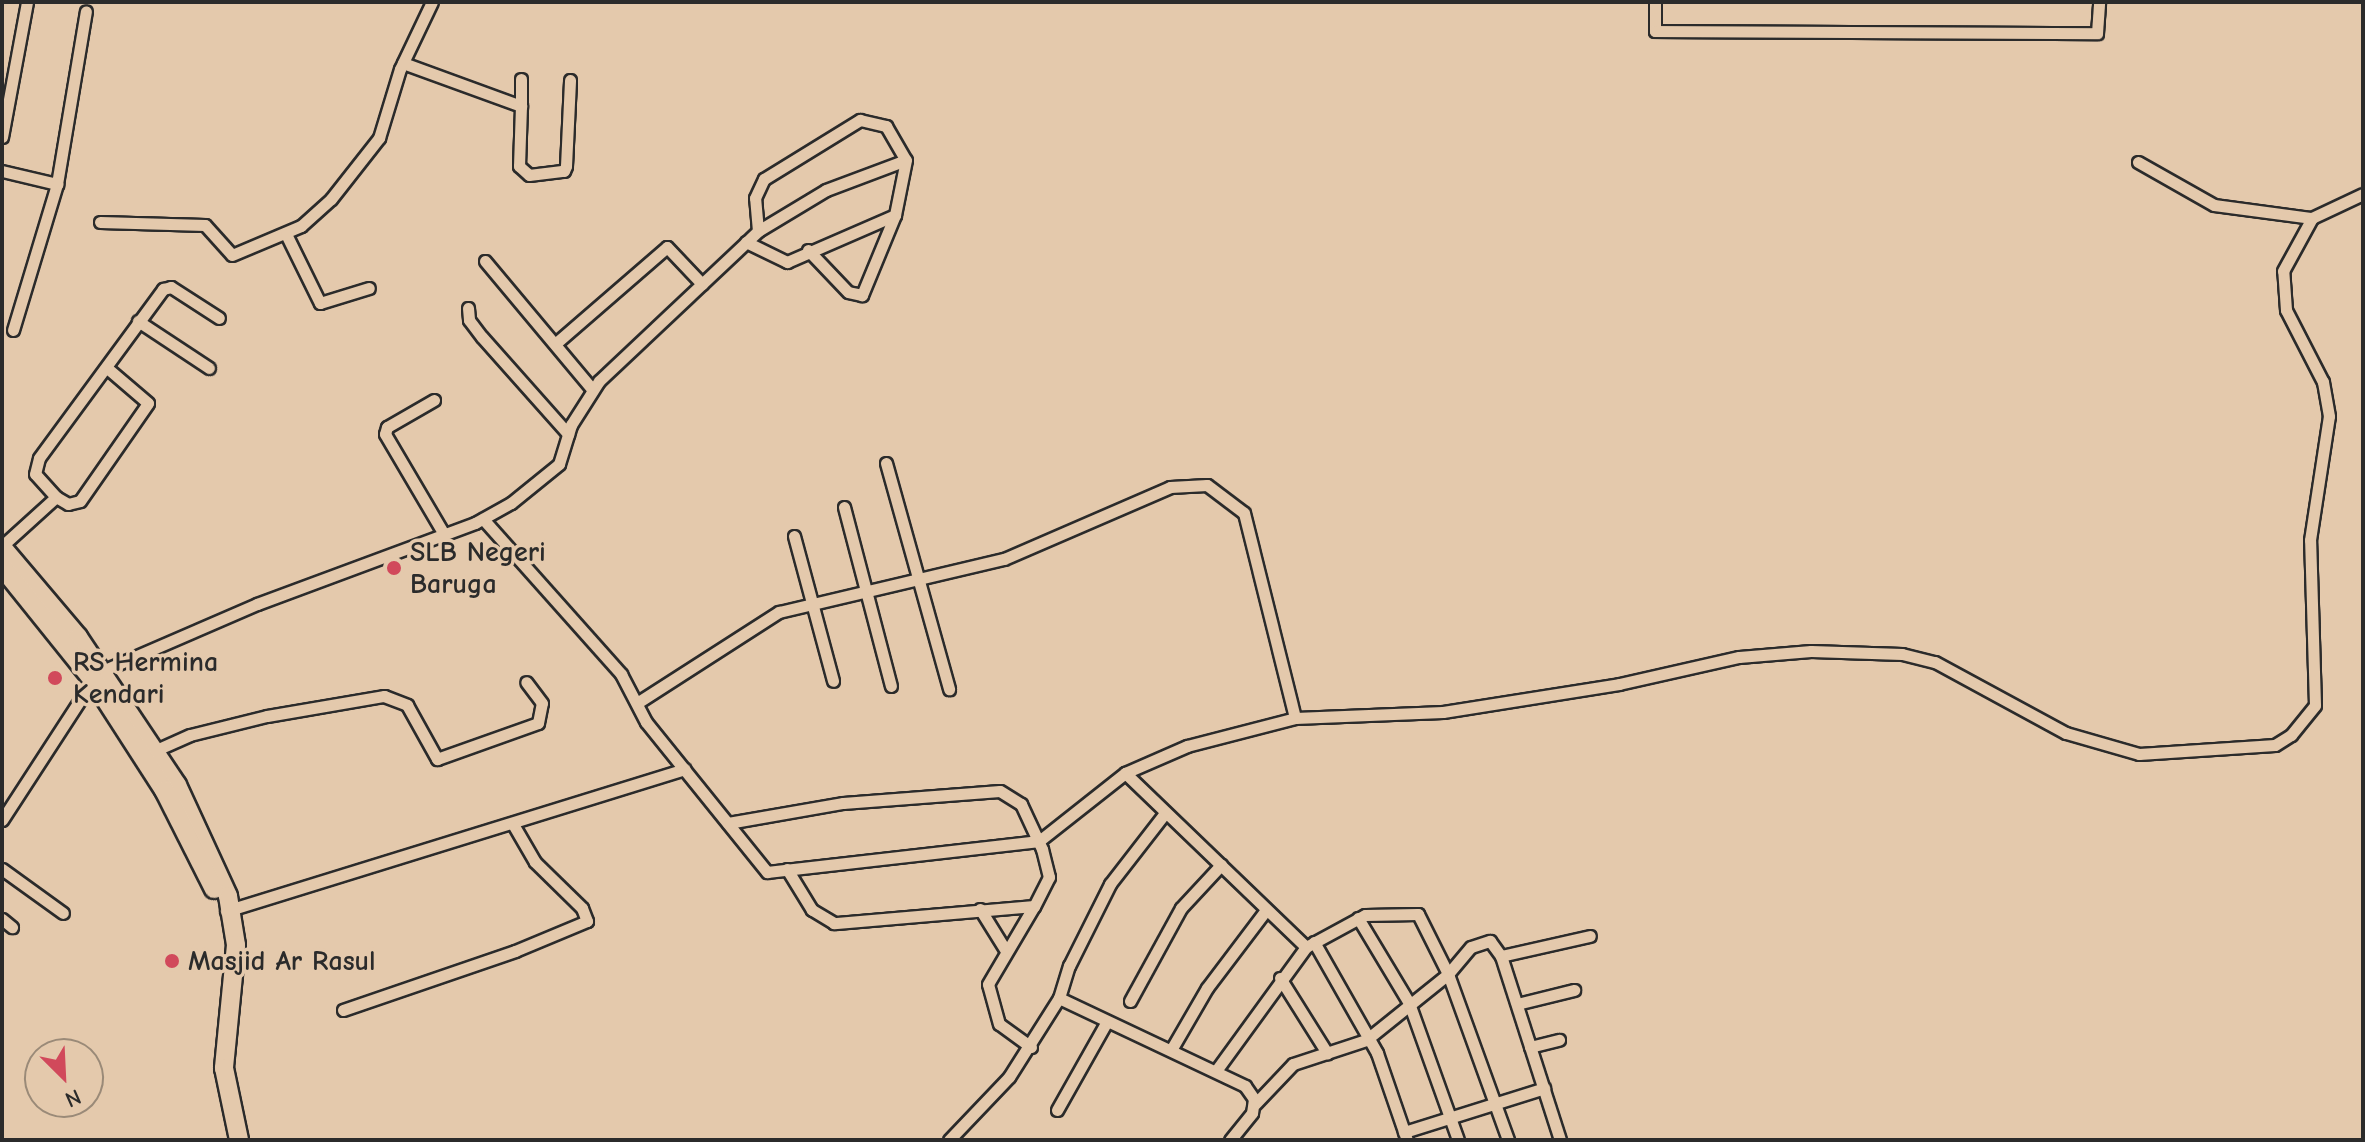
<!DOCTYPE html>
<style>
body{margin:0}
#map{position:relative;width:2365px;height:1142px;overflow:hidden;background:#e4c9ac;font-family:"Comic Neue",sans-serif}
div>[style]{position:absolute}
.roads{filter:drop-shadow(2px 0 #2b2b2b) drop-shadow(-2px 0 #2b2b2b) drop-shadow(0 2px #2b2b2b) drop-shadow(0 -2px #2b2b2b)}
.minor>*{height:11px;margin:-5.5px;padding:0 5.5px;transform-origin:5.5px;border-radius:5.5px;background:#e4c9ac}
.trunk>*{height:18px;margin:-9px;padding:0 9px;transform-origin:9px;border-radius:9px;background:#e4c9ac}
.dots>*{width:22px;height:22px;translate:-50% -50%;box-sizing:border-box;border:4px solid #e4c9ac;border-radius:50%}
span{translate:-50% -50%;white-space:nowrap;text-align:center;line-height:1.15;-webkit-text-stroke:7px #e4c9ac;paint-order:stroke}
.poi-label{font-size:28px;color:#2b2b2b;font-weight:700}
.left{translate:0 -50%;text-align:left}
.frame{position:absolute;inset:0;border:4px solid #2b2b2b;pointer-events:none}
.north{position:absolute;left:24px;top:1038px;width:80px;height:80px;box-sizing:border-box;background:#e4c9ac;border:2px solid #9a8a78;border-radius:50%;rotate:156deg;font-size:22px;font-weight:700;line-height:32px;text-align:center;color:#2b2b2b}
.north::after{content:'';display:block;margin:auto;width:28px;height:36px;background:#d1495b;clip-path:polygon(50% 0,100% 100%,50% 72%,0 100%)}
</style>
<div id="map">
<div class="roads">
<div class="minor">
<i style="left:1655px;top:2px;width:29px;rotate:90deg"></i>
<i style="left:1655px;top:31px;width:442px;rotate:0.3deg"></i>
<i style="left:2097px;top:33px;width:31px;rotate:-86deg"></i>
<i style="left:403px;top:63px;width:126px;rotate:20deg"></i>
<i style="left:521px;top:106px;width:60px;rotate:91.9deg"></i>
<i style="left:519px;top:166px;width:13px;rotate:42deg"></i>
<i style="left:529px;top:175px;width:35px;rotate:-7deg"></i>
<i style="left:564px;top:171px;width:5px;rotate:-68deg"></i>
<i style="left:566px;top:166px;width:86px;rotate:-87.3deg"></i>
<i style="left:521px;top:79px;width:27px;rotate:90deg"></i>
<i style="left:2px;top:137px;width:137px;rotate:-79.5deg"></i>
<i style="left:2138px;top:162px;width:87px;rotate:29.5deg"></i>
<i style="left:2214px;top:205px;width:99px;rotate:7.6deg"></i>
<i style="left:2px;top:171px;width:57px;rotate:13.3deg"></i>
<i style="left:57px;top:184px;width:175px;rotate:-80.5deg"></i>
<i style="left:100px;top:222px;width:105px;rotate:1.6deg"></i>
<i style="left:205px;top:225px;width:40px;rotate:48deg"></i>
<i style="left:232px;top:255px;width:75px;rotate:-22.8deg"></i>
<i style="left:301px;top:226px;width:40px;rotate:-42deg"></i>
<i style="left:331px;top:199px;width:78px;rotate:-51.8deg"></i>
<i style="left:379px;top:138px;width:72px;rotate:-73.1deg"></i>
<i style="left:400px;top:69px;width:74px;rotate:-64.5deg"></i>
<i style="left:758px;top:231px;width:33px;rotate:-95deg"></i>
<i style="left:755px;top:198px;width:21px;rotate:-65deg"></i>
<i style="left:764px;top:179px;width:113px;rotate:-31.6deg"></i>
<i style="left:860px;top:120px;width:27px;rotate:13deg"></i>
<i style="left:886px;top:126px;width:39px;rotate:60deg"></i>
<i style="left:286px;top:234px;width:77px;rotate:63.8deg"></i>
<i style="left:320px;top:303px;width:51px;rotate:-17deg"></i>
<i style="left:746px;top:242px;width:46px;rotate:26deg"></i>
<i style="left:787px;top:262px;width:118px;rotate:-23.5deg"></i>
<i style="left:485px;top:261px;width:167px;rotate:50.1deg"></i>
<i style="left:468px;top:308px;width:12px;rotate:85deg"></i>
<i style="left:469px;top:320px;width:21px;rotate:53deg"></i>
<i style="left:482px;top:337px;width:130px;rotate:48.4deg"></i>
<i style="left:138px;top:321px;width:85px;rotate:33.5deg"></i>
<i style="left:13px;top:330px;width:152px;rotate:-73.2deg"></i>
<i style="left:555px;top:344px;width:148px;rotate:-40.9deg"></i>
<i style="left:667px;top:247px;width:51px;rotate:46.6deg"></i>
<i style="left:434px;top:400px;width:54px;rotate:150.1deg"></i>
<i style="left:387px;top:427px;width:7px;rotate:106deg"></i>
<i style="left:385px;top:434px;width:116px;rotate:59.5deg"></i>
<i style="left:886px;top:463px;width:235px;rotate:74.4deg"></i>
<i style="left:56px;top:497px;width:14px;rotate:30deg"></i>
<i style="left:68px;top:504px;width:12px;rotate:-14deg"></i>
<i style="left:80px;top:501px;width:119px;rotate:-55.2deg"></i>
<i style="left:148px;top:403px;width:54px;rotate:-139.5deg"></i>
<i style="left:844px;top:507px;width:185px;rotate:75.3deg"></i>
<i style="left:483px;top:519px;width:208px;rotate:48.3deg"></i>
<i style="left:621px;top:674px;width:54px;rotate:62.5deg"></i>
<i style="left:646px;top:722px;width:193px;rotate:51.1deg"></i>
<i style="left:767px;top:872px;width:274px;rotate:-6.5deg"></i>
<i style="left:1039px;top:841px;width:110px;rotate:-38.3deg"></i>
<i style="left:794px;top:536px;width:150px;rotate:74.9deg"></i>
<i style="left:2px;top:546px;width:73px;rotate:-42.2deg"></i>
<i style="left:56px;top:497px;width:31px;rotate:-132deg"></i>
<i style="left:35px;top:474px;width:16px;rotate:-76deg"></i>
<i style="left:39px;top:458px;width:210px;rotate:-53.7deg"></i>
<i style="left:163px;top:289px;width:8px;rotate:-14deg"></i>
<i style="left:171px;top:287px;width:57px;rotate:32.9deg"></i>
<i style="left:102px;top:671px;width:169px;rotate:-23.4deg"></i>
<i style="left:257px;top:604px;width:233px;rotate:-20.4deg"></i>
<i style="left:475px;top:523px;width:41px;rotate:-29.1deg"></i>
<i style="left:511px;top:503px;width:62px;rotate:-39.1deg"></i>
<i style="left:559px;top:464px;width:41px;rotate:-72.9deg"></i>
<i style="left:571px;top:425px;width:52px;rotate:-57.5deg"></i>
<i style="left:599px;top:381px;width:219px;rotate:-43.3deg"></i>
<i style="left:758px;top:231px;width:79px;rotate:-31.1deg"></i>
<i style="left:826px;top:190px;width:85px;rotate:-20.6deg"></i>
<i style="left:906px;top:160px;width:56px;rotate:101.3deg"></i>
<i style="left:895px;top:215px;width:87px;rotate:112.4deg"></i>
<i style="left:862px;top:295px;width:14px;rotate:-168deg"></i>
<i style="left:848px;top:292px;width:58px;rotate:-133.6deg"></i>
<i style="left:637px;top:703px;width:169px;rotate:-32.7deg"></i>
<i style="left:779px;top:612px;width:231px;rotate:-13.3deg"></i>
<i style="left:1004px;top:559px;width:181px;rotate:-23.4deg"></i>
<i style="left:1170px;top:487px;width:37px;rotate:-3deg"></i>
<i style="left:1207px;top:485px;width:46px;rotate:37.1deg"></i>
<i style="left:1244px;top:513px;width:211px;rotate:76deg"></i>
<i style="left:154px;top:751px;width:39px;rotate:-24deg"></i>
<i style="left:190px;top:735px;width:79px;rotate:-13.9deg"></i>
<i style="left:267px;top:716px;width:119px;rotate:-9.7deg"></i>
<i style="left:384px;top:696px;width:25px;rotate:21deg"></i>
<i style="left:407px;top:705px;width:62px;rotate:60.9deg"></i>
<i style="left:437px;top:759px;width:107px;rotate:-19.6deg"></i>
<i style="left:538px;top:723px;width:20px;rotate:-79deg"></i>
<i style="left:542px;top:703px;width:26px;rotate:-127deg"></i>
<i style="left:2px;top:820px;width:167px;rotate:-57deg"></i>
<i style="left:728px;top:823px;width:117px;rotate:-9.9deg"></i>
<i style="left:843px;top:803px;width:157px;rotate:-4.4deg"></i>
<i style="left:1000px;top:791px;width:25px;rotate:32deg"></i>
<i style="left:1021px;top:804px;width:50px;rotate:65deg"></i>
<i style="left:1042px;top:849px;width:29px;rotate:76deg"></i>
<i style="left:1049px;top:877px;width:33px;rotate:117deg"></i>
<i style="left:1034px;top:906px;width:201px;rotate:175.1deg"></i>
<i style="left:834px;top:923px;width:26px;rotate:-149deg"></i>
<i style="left:812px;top:910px;width:48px;rotate:-121.4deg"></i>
<i style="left:2px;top:869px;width:75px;rotate:35.8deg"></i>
<i style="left:980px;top:909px;width:49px;rotate:58.2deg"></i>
<i style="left:226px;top:911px;width:480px;rotate:-17.2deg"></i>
<i style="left:1358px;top:918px;width:99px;rotate:59deg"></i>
<i style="left:1409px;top:1003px;width:145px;rotate:70.3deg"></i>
<i style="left:2px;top:919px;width:13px;rotate:39deg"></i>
<i style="left:1314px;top:942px;width:128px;rotate:60.4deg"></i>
<i style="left:1377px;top:1053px;width:92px;rotate:71deg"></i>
<i style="left:1306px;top:947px;width:67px;rotate:-28.5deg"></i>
<i style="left:1365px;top:915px;width:53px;rotate:-1.1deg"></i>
<i style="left:1418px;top:914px;width:67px;rotate:63.4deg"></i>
<i style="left:1448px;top:974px;width:177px;rotate:70.1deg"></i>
<i style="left:1501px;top:956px;width:91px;rotate:-12.7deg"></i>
<i style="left:1280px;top:978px;width:89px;rotate:57.9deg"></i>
<i style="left:1059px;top:998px;width:34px;rotate:-73deg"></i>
<i style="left:1069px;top:966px;width:92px;rotate:-63.4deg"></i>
<i style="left:1110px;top:884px;width:90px;rotate:-52.2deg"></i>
<i style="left:1130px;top:1001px;width:106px;rotate:-61.3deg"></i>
<i style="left:1181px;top:908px;width:59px;rotate:-47.1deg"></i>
<i style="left:1517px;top:1004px;width:59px;rotate:-13.8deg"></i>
<i style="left:343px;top:1010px;width:182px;rotate:-18.9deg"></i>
<i style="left:515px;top:951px;width:78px;rotate:-22.6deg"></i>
<i style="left:587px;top:921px;width:14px;rotate:-111deg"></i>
<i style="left:582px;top:908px;width:66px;rotate:-135.6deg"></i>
<i style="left:535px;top:862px;width:44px;rotate:-120.1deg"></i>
<i style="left:1031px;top:1047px;width:39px;rotate:-144deg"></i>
<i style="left:999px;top:1024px;width:41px;rotate:-105.4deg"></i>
<i style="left:988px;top:984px;width:91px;rotate:-59.5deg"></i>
<i style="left:1530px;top:1047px;width:30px;rotate:-14deg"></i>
<i style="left:1171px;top:1050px;width:72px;rotate:-59.9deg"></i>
<i style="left:1207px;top:988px;width:98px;rotate:-52.9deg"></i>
<i style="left:1218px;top:1068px;width:150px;rotate:-54deg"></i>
<i style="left:1306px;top:947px;width:251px;rotate:-136.1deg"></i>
<i style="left:1125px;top:773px;width:68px;rotate:-23.5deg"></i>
<i style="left:1187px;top:746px;width:112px;rotate:-14.5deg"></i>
<i style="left:1295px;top:718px;width:148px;rotate:-2.3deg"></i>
<i style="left:1443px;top:712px;width:178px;rotate:-9deg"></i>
<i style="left:1619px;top:684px;width:123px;rotate:-12.7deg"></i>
<i style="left:1739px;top:657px;width:72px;rotate:-4.8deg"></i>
<i style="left:1811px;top:651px;width:91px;rotate:1.9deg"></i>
<i style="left:1902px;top:654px;width:34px;rotate:14deg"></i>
<i style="left:1935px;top:662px;width:149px;rotate:28.5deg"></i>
<i style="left:2066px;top:733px;width:76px;rotate:16deg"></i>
<i style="left:2139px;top:754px;width:136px;rotate:-3.8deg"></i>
<i style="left:2275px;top:745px;width:19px;rotate:-32deg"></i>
<i style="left:2291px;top:735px;width:38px;rotate:-51deg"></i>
<i style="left:2315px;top:705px;width:165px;rotate:-91.7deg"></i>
<i style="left:2310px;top:540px;width:125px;rotate:-81.3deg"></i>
<i style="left:2329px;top:416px;width:35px;rotate:-100deg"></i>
<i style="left:2323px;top:382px;width:81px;rotate:-117.2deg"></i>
<i style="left:2286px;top:310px;width:39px;rotate:-94deg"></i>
<i style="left:2283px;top:271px;width:60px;rotate:-61.3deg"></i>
<i style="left:2312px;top:218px;width:56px;rotate:-25.2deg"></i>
<i style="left:1255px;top:1104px;width:55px;rotate:-46.5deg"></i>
<i style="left:1293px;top:1064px;width:77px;rotate:-18.2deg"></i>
<i style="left:1366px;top:1040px;width:105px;rotate:-38.8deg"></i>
<i style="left:1448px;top:974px;width:35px;rotate:-50deg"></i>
<i style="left:1471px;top:947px;width:20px;rotate:-18deg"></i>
<i style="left:1490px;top:941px;width:19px;rotate:54deg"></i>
<i style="left:1501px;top:956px;width:193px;rotate:72.2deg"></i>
<i style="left:1057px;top:1110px;width:100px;rotate:-60.6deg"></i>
<i style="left:1404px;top:1132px;width:147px;rotate:-17.4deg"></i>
<i style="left:949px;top:1140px;width:87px;rotate:-46.4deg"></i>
<i style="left:1009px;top:1077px;width:93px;rotate:-57.7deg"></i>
<i style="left:1059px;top:998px;width:206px;rotate:25.3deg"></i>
<i style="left:1245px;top:1086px;width:16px;rotate:55deg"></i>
<i style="left:1254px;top:1099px;width:14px;rotate:98deg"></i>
<i style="left:1252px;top:1113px;width:35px;rotate:129deg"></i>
</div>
<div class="trunk">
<i style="left:2px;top:547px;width:118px;rotate:49.8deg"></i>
<i style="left:78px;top:637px;width:178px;rotate:56.2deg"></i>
<i style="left:177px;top:785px;width:122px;rotate:65.3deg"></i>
<i style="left:228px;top:896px;width:50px;rotate:80.7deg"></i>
<i style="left:236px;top:945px;width:124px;rotate:95.6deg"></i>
<i style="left:224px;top:1068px;width:74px;rotate:78.2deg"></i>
<i style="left:2px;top:567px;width:145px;rotate:51.2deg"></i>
<i style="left:93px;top:680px;width:131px;rotate:57.2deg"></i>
<i style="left:164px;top:790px;width:111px;rotate:63.2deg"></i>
</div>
</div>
<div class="dots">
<i style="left:394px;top:568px;background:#d1495b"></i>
<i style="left:55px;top:678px;background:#d1495b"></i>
<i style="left:172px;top:961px;background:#d1495b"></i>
</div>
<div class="poi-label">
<span class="left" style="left:410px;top:568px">SLB Negeri<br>Baruga</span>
<span class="left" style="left:73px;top:678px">RS Hermina<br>Kendari</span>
<span class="left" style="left:188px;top:961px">Masjid Ar Rasul</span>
</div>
<div class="frame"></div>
<div class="north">N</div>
</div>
